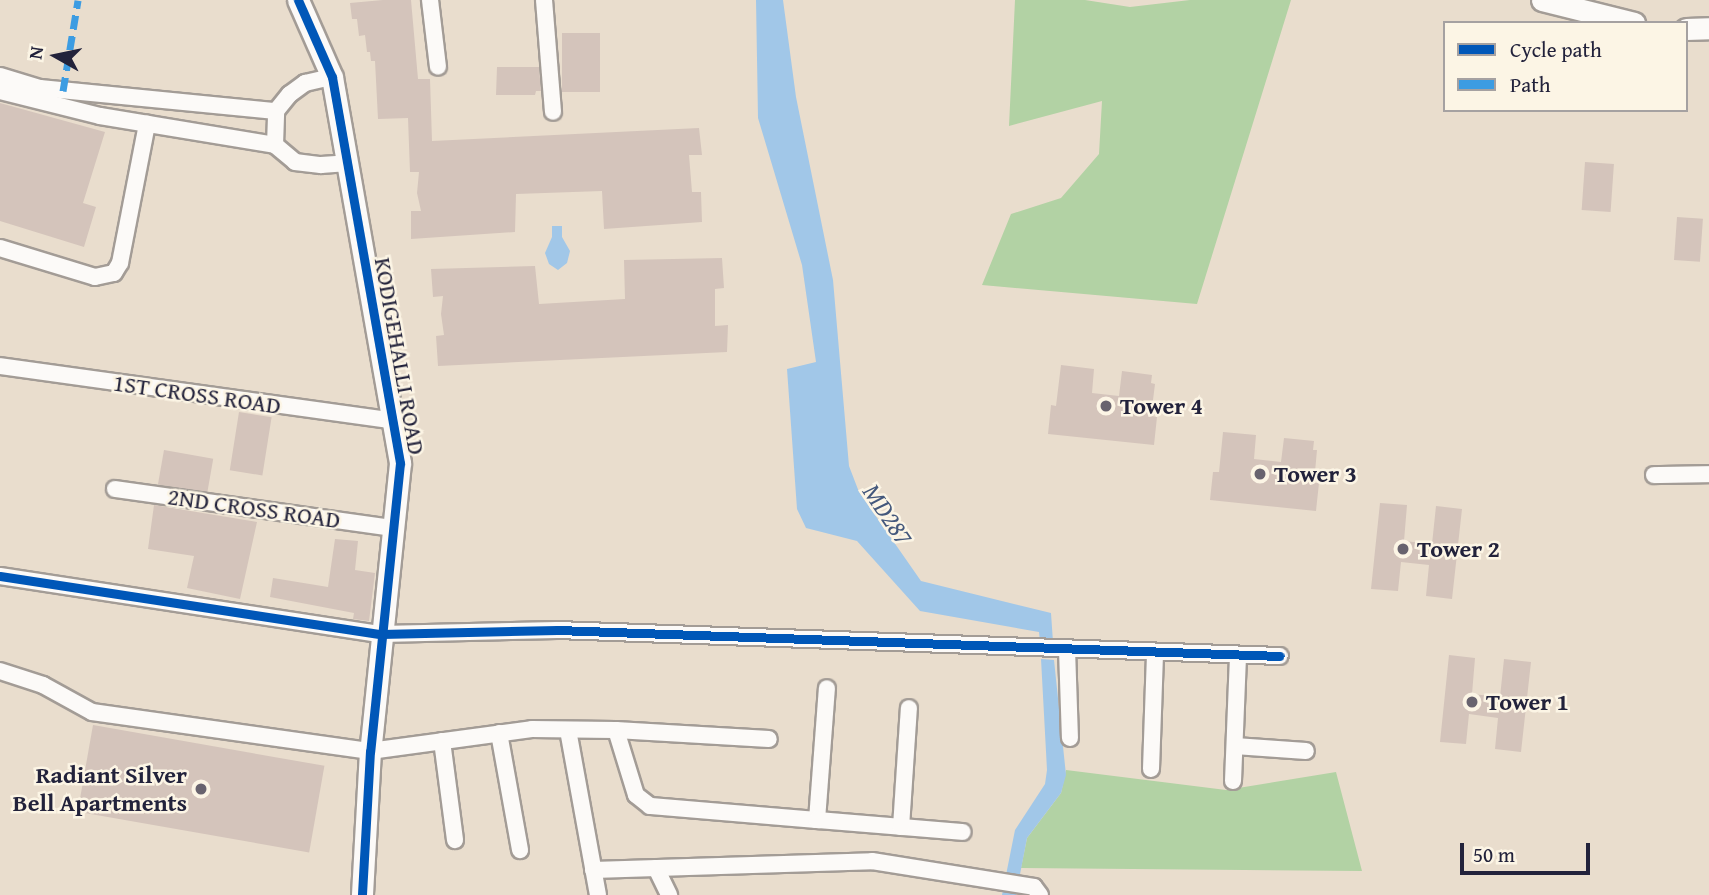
<!DOCTYPE html>
<style>
body{margin:0}
#map{position:relative;width:1709px;height:895px;overflow:hidden;background:#e9ddcd;font-family:"Gentium Book Plus",serif}
div>[style]{position:absolute}
.green>*{inset:0;background:#b2d2a4}
.water>*{inset:0;background:#a1c7e8}
.building>*{inset:0;background:#d4c4bb;transform-origin:0 0}
.roads{filter:drop-shadow(2px 0 #a39c96) drop-shadow(-2px 0 #a39c96) drop-shadow(0 2px #a39c96) drop-shadow(0 -2px #a39c96)}
.minor>*{height:16px;margin:-8px;padding:0 8px;transform-origin:8px;border-radius:8px;background:#fcfaf8}
.tertiary>*{height:21px;margin:-10.5px;padding:0 10.5px;transform-origin:10.5px;border-radius:10.5px;background:#fcfaf8}
.quiet>*{height:7px;margin-top:-3.5px;transform-origin:0;background:repeating-linear-gradient(90deg,#3c9ce2 0 14px,transparent 0 21px)}
.cycleway>*{height:9px;margin:-4.5px;padding:0 4.5px;transform-origin:4.5px;border-radius:4.5px;background:#0057b8}
.dots>*{width:19px;height:19px;translate:-50% -50%;box-sizing:border-box;border:4px solid #fcf5e5;border-radius:50%}
span{translate:-50% -50%;white-space:nowrap;text-align:center;line-height:1.15;-webkit-text-stroke:5px #fcf5e5;paint-order:stroke}
.street-label{font-size:24px;color:#22223b}
.poi-label{font-size:24px;color:#22223b;font-weight:700}
.left{translate:0 -50%;text-align:left}
.right{translate:-100% -50%;text-align:right}
.water-label{font-size:26px;color:#44587c;font-style:italic}
.legend{position:absolute;left:1443px;top:21px;width:245px;height:91px;box-sizing:border-box;background:#fcf5e5;border:2px solid #a5a1a1;margin:0;padding:9px 12px;list-style:none;font-size:21px;color:#22223b}
.legend li{display:flex;align-items:center;gap:14px;height:35px}
.legend b{width:35px;border:2px solid #a5a1a1}
.north{position:absolute;left:21px;top:21px;width:70px;height:70px;-webkit-text-stroke:5px #fcf5e5;paint-order:stroke;rotate:279deg;font-size:19px;font-weight:700;line-height:28px;text-align:center;color:#22223b}
.north::after{content:'';display:block;margin:auto;width:24px;height:32px;background:#22223b;clip-path:polygon(50% 0,100% 100%,50% 72%,0 100%)}
.scale{position:absolute;left:1460px;top:843px;width:130px;height:32px;box-sizing:border-box;border:4px solid #22223b;border-top:0;padding-left:9px;font-size:21px;line-height:24px;white-space:nowrap;color:#22223b;-webkit-text-stroke:5px #fcf5e5;paint-order:stroke}
</style>
<div id="map">
<div class="green">
<i style="clip-path:polygon(1015px 0,1085px 0,1130px 7px,1190px 0,1291px 0,1197px 304px,982px 285px,1011px 214px,1061px 198px,1099px 154px,1102px 101px,1009px 126px)"></i>
<i style="clip-path:polygon(1066px 770px,1226px 790px,1336px 772px,1362px 871px,1021px 868px,1027px 838px,1061px 793px)"></i>
</div>
<div class="water">
<i style="clip-path:polygon(756px 0,783px 0,796px 97px,833px 280px,849px 466px,859px 492px,921px 581px,1051px 613px,1053px 642px,1040px 642px,1039px 632px,920px 611px,857px 541px,806px 528px,797px 509px,787px 369px,816px 362px,802px 265px,758px 118px)"></i>
<i style="clip-path:polygon(552px 226px,562px 226px,562px 237px,570px 251px,567px 263px,558px 270px,549px 264px,545px 253px,552px 237px)"></i>
<i style="clip-path:polygon(1041px 659px,1054px 660px,1066px 775px,1061px 793px,1027px 838px,1016px 895px,1002px 895px,1015px 830px,1045px 784px,1047px 770px)"></i>
</div>
<div class="building">
<i style="clip-path:polygon(383px 0,411px 0,418px 79px,430px 79px,432px 141px,699px 128px,702px 155px,689px 155px,692px 192px,701px 192px,702px 222px,604px 229px,602px 191px,516px 194px,515px 232px,411px 239px,411px 211px,421px 211px,417px 193px,419px 172px,410px 172px,408px 118px,378px 119px,375px 61px,371px 61px,370px 52px,367px 52px,365px 35px,359px 36px,357px 19px,352px 19px,350px 3px)"></i>
<i style="left:562px;top:33px;width:38px;height:59px"></i>
<i style="clip-path:polygon(497px 67px,539px 67px,541px 91px,536px 91px,535px 95px,496px 95px)"></i>
<i style="clip-path:polygon(0 103px,105px 132px,83px 203px,96px 207px,84px 247px,0 221px)"></i>
<i style="left:1585px;top:162px;width:29px;height:48px;rotate:4deg"></i>
<i style="left:1677px;top:217px;width:26px;height:43px;rotate:4deg"></i>
<i style="clip-path:polygon(722px 258px,724px 288px,715px 289px,715px 326px,728px 325px,727px 352px,438px 366px,436px 336px,444px 335px,441px 314px,443px 296px,433px 297px,431px 269px,535px 266px,539px 304px,625px 299px,624px 260px)"></i>
<i style="clip-path:polygon(1061px 365px,1094px 369px,1092px 393px,1119px 396px,1122px 371px,1152px 375px,1151px 383px,1155px 384px,1151px 416px,1157px 417px,1154px 445px,1048px 434px,1051px 405px,1056px 406px)"></i>
<i style="left:239px;top:412px;width:33px;height:59px;rotate:9deg"></i>
<i style="clip-path:polygon(1223px 432px,1256px 435px,1254px 459px,1281px 462px,1284px 438px,1314px 441px,1313px 450px,1317px 450px,1314px 483px,1319px 483px,1316px 511px,1210px 500px,1213px 472px,1219px 472px)"></i>
<i style="left:164px;top:450px;width:50px;height:35px;rotate:10deg"></i>
<i style="clip-path:polygon(1380px 503px,1407px 505px,1404px 541px,1432px 544px,1436px 506px,1462px 509px,1452px 599px,1426px 596px,1429px 565px,1401px 562px,1398px 591px,1371px 589px)"></i>
<i style="clip-path:polygon(154px 505px,257px 522px,240px 599px,187px 588px,194px 556px,148px 549px)"></i>
<i style="clip-path:polygon(335px 539px,358px 541px,355px 570px,375px 573px,369px 621px,353px 619px,354px 613px,270px 597px,273px 578px,328px 587px)"></i>
<i style="clip-path:polygon(1449px 655px,1475px 658px,1472px 694px,1500px 697px,1504px 659px,1531px 662px,1521px 752px,1495px 749px,1498px 718px,1469px 714px,1466px 744px,1440px 742px)"></i>
<i style="left:93px;top:725px;width:235px;height:88px;rotate:10deg"></i>
</div>
<div class="roads">
<div class="minor">
<i style="left:430px;top:0;width:67px;rotate:83.2deg"></i>
<i style="left:544px;top:0;width:112px;rotate:85.4deg"></i>
<i style="left:0;top:76px;width:42px;rotate:16.7deg"></i>
<i style="left:40px;top:88px;width:237px;rotate:5.6deg"></i>
<i style="left:0;top:91px;width:103px;rotate:14deg"></i>
<i style="left:100px;top:116px;width:177px;rotate:9.4deg"></i>
<i style="left:275px;top:145px;width:26px;rotate:40deg"></i>
<i style="left:295px;top:162px;width:26px;rotate:7deg"></i>
<i style="left:321px;top:165px;width:27px;rotate:-4deg"></i>
<i style="left:275px;top:145px;width:34px;rotate:-88deg"></i>
<i style="left:276px;top:111px;width:22px;rotate:-51deg"></i>
<i style="left:290px;top:94px;width:19px;rotate:-36deg"></i>
<i style="left:305px;top:83px;width:28px;rotate:-13deg"></i>
<i style="left:0;top:248px;width:99px;rotate:17deg"></i>
<i style="left:95px;top:277px;width:19px;rotate:-12deg"></i>
<i style="left:114px;top:273px;width:12px;rotate:-59deg"></i>
<i style="left:120px;top:263px;width:142px;rotate:-79deg"></i>
<i style="left:0;top:366px;width:398px;rotate:7.9deg"></i>
<i style="left:1654px;top:475px;width:55px;rotate:-1deg"></i>
<i style="left:115px;top:489px;width:282px;rotate:8deg"></i>
<i style="left:0;top:576px;width:385px;rotate:8.7deg"></i>
<i style="left:381px;top:634px;width:176px;rotate:-1.3deg"></i>
<i style="left:557px;top:630px;width:723px;rotate:2.06deg"></i>
<i style="left:1067px;top:649px;width:89px;rotate:88.1deg"></i>
<i style="left:0;top:671px;width:45px;rotate:18deg"></i>
<i style="left:43px;top:685px;width:56px;rotate:28.9deg"></i>
<i style="left:92px;top:712px;width:281px;rotate:8deg"></i>
<i style="left:370px;top:751px;width:163px;rotate:-7.7deg"></i>
<i style="left:532px;top:729px;width:84px;rotate:0.7deg"></i>
<i style="left:616px;top:730px;width:153px;rotate:3.4deg"></i>
<i style="left:568px;top:730px;width:168px;rotate:79.7deg"></i>
<i style="left:616px;top:730px;width:68px;rotate:72.9deg"></i>
<i style="left:636px;top:795px;width:18px;rotate:38deg"></i>
<i style="left:650px;top:806px;width:168px;rotate:4.8deg"></i>
<i style="left:817px;top:820px;width:132px;rotate:-85.7deg"></i>
<i style="left:499px;top:733px;width:119px;rotate:79.8deg"></i>
<i style="left:442px;top:741px;width:100px;rotate:82.5deg"></i>
<i style="left:1235px;top:746px;width:71px;rotate:4deg"></i>
<i style="left:1151px;top:769px;width:117px;rotate:-88deg"></i>
<i style="left:1233px;top:781px;width:126px;rotate:-87.7deg"></i>
<i style="left:817px;top:820px;width:146px;rotate:4.7deg"></i>
<i style="left:901px;top:827px;width:119px;rotate:-86.2deg"></i>
<i style="left:656px;top:868px;width:30px;rotate:64deg"></i>
<i style="left:593px;top:870px;width:279px;rotate:-1.8deg"></i>
<i style="left:872px;top:861px;width:164px;rotate:9.1deg"></i>
<i style="left:1034px;top:887px;width:10px;rotate:53deg"></i>
</div>
<div class="tertiary">
<i style="left:298px;top:0;width:84px;rotate:66.2deg"></i>
<i style="left:332px;top:77px;width:392px;rotate:80deg"></i>
<i style="left:400px;top:463px;width:290px;rotate:95.9deg"></i>
<i style="left:370px;top:751px;width:144px;rotate:93.2deg"></i>
<i style="left:1542px;top:0;width:95px;rotate:14deg"></i>
<i style="left:1686px;top:29px;width:23px;rotate:-2deg"></i>
</div>
</div>
<div class="quiet">
<i style="left:63px;top:91px;width:92px;rotate:-80.6deg"></i>
</div>
<div class="cycleway">
<i style="left:298px;top:0;width:84px;rotate:66.2deg"></i>
<i style="left:332px;top:77px;width:392px;rotate:80deg"></i>
<i style="left:400px;top:463px;width:290px;rotate:95.9deg"></i>
<i style="left:370px;top:751px;width:144px;rotate:93.2deg"></i>
<i style="left:0;top:576px;width:385px;rotate:8.7deg"></i>
<i style="left:381px;top:634px;width:176px;rotate:-1.3deg"></i>
<i style="left:557px;top:630px;width:723px;rotate:2.06deg"></i>
</div>
<div class="dots">
<i style="left:1106px;top:406px;background:#68636e"></i>
<i style="left:1260px;top:474px;background:#68636e"></i>
<i style="left:1403px;top:549px;background:#68636e"></i>
<i style="left:1472px;top:702px;background:#68636e"></i>
<i style="left:201px;top:789px;background:#68636e"></i>
</div>
<div class="street-label">
<span style="left:400px;top:356px;rotate:80deg">KODIGEHALLI ROAD</span>
<span style="left:197px;top:394px;rotate:8deg">1ST CROSS ROAD</span>
<span style="left:254px;top:508px;rotate:8deg">2ND CROSS ROAD</span>
</div>
<div class="poi-label">
<span class="left" style="left:1120px;top:406px">Tower 4</span>
<span class="left" style="left:1274px;top:474px">Tower 3</span>
<span class="left" style="left:1417px;top:549px">Tower 2</span>
<span class="left" style="left:1486px;top:702px">Tower 1</span>
<span class="right" style="left:187px;top:789px">Radiant Silver<br>Bell Apartments</span>
</div>
<div class="water-label">
<span style="left:888px;top:514px;rotate:56deg">MD287</span>
</div>
<ul class="legend">
<li><b style="height:9px;background:#0057b8"></b>Cycle path</li>
<li><b style="height:9px;background:#3c9ce2"></b>Path</li>
</ul>
<div class="north">N</div>
<div class="scale">50 m</div>
</div>
